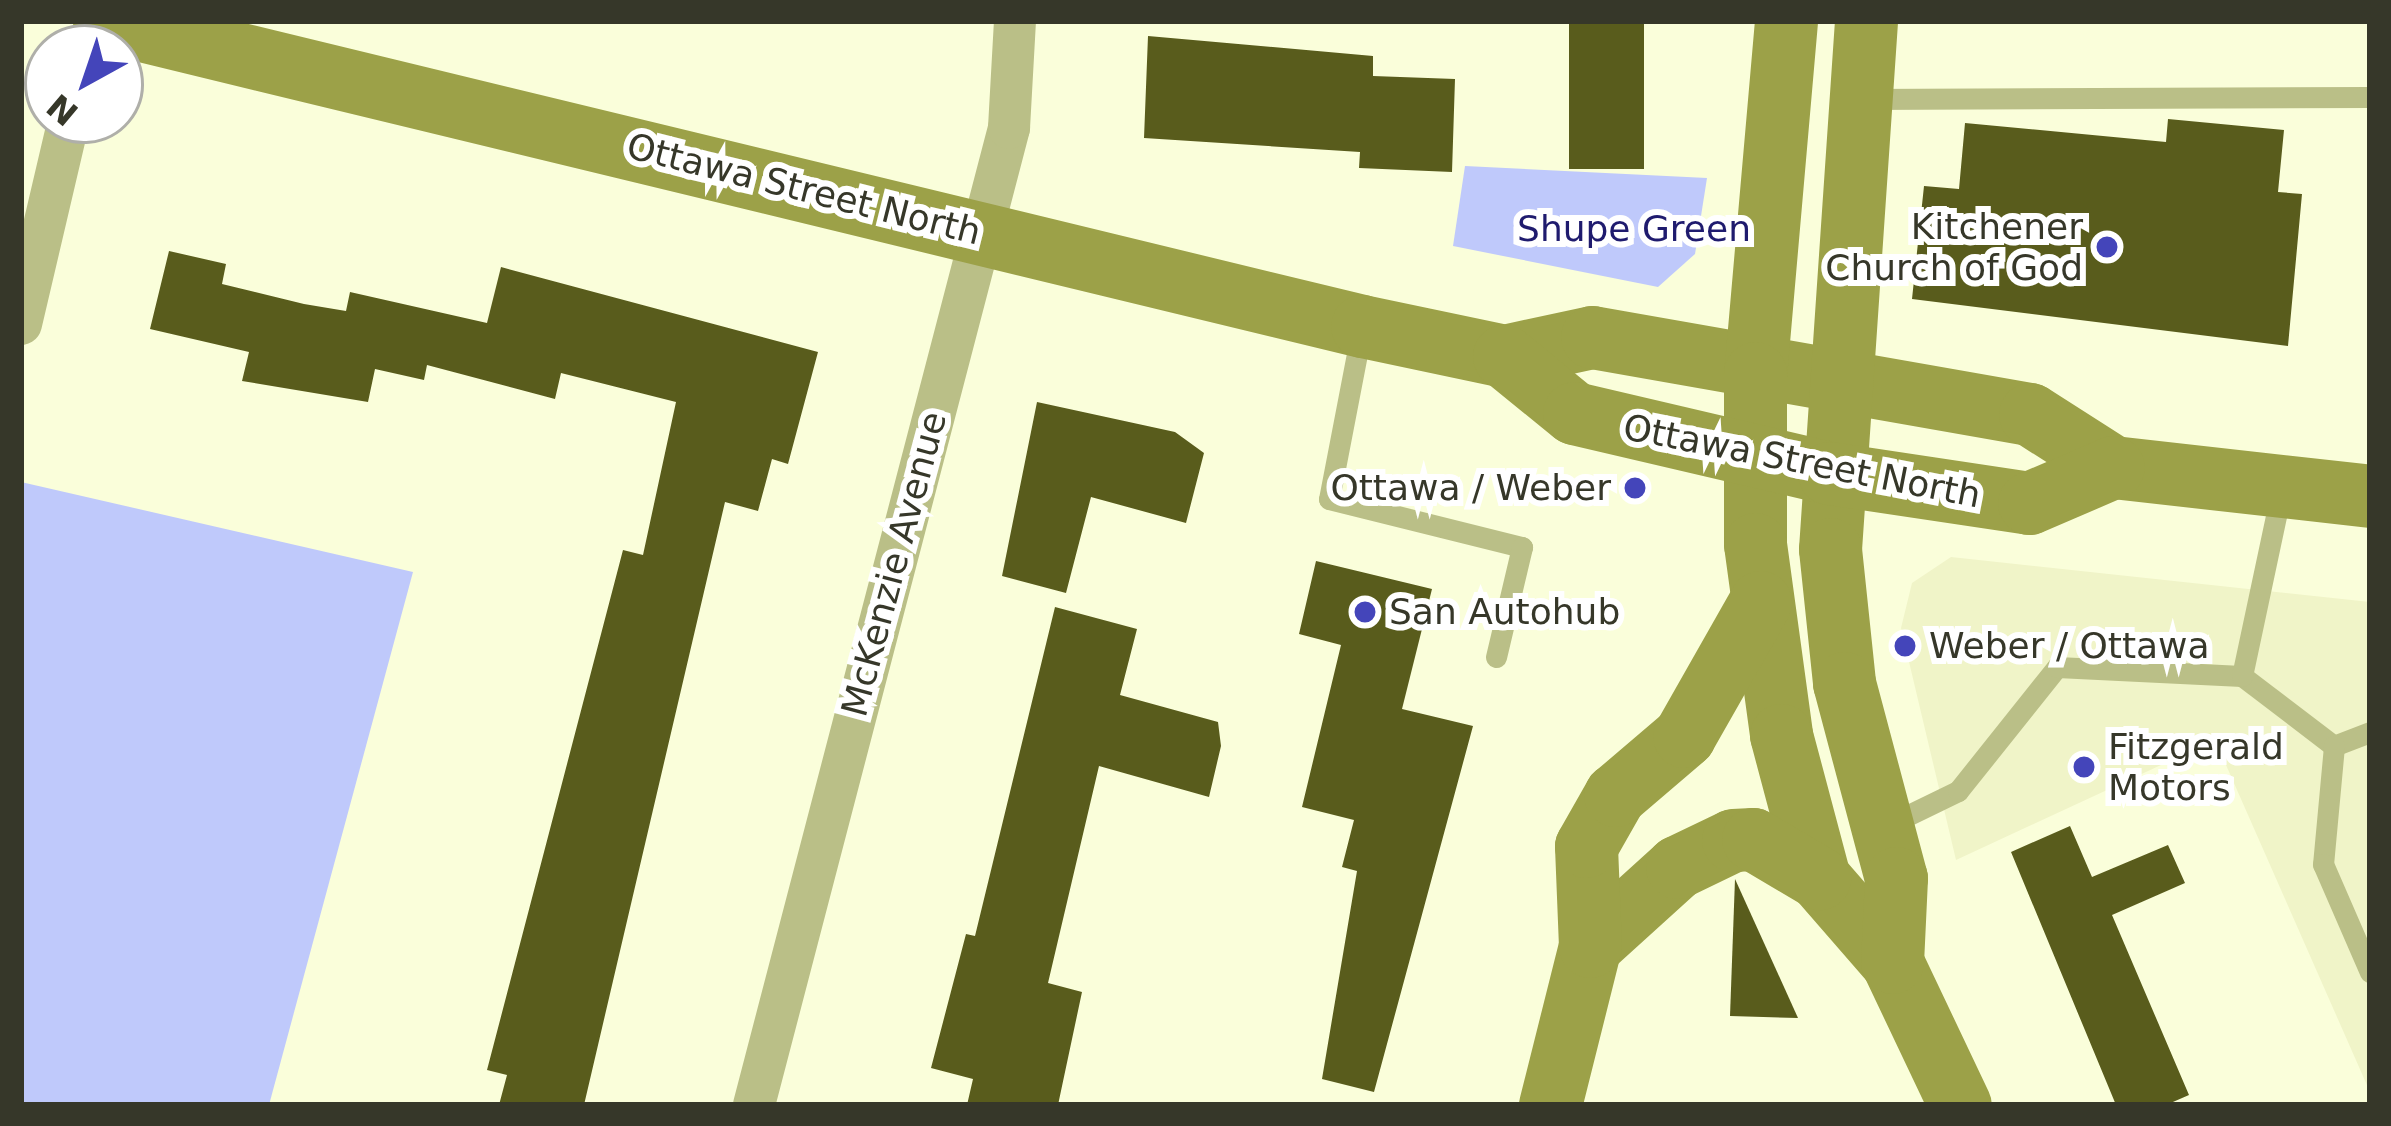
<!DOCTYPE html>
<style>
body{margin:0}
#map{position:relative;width:2391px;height:1126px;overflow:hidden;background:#fafeda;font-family:"DejaVu Sans",sans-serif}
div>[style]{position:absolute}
.built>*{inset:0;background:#f0f4c8}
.green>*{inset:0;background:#bfc9fb}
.building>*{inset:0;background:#595c1c;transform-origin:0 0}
.lane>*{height:21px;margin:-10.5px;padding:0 10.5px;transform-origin:10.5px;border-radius:10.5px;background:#babf87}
.street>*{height:42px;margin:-21px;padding:0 21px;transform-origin:21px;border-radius:21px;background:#babf87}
.secondary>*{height:63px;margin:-31.5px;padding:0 31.5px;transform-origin:31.5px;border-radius:31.5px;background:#9ca148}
.dots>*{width:33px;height:33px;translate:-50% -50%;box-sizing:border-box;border:6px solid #fff;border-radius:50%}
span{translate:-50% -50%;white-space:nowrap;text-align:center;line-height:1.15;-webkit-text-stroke:12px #fff;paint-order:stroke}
.street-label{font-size:36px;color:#363729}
.poi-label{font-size:36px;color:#363729}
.right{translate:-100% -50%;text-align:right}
.left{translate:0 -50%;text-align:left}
.park-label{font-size:36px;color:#1f1b6e}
.frame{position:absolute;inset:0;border:24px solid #363729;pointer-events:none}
.north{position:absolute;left:24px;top:24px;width:120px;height:120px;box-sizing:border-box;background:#fff;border:3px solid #afafa9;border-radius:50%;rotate:220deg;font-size:33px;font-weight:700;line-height:48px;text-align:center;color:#363729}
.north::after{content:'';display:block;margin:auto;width:42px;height:54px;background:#4445ba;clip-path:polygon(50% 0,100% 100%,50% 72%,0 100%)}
</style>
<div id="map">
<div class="built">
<i style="clip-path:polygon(1951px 557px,2370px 602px,2370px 1092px,2215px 740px,1956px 860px,1901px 628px,1912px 583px)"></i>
</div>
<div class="green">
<i style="clip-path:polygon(1465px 166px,1707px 178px,1695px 254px,1658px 287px,1453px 246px)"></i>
<i style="clip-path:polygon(21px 482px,413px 572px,269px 1105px,21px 1105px)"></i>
</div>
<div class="building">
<i style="left:1569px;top:21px;width:75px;height:148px"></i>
<i style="clip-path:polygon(1148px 36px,1373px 56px,1373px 76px,1455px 79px,1452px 172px,1359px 168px,1360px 152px,1144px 138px)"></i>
<i style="clip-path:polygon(2168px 119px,2284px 130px,2278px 192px,2302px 194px,2288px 346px,1912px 299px,1924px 186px,1959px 189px,1965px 123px,2166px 142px)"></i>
<i style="clip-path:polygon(169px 251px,226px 264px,222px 284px,304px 304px,346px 311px,350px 292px,487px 323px,501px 267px,818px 352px,788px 464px,772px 459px,758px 511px,725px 502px,584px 1105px,499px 1105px,507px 1075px,487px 1070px,623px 550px,643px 555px,676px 402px,561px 373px,555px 399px,427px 365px,424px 380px,375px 369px,368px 402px,242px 381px,249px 352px,150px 329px)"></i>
<i style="clip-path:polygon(1037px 402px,1175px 432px,1204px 453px,1186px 523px,1091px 497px,1066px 593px,1002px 576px)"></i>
<i style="clip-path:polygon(1316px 561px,1432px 589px,1402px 709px,1473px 726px,1374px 1092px,1322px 1079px,1357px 871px,1342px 867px,1354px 820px,1302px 807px,1341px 645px,1299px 634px)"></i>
<i style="clip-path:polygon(1055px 607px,1137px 629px,1120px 695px,1218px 722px,1221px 746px,1209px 797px,1099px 766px,1048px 983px,1082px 992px,1058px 1105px,967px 1105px,973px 1079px,931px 1068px,966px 934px,975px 936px)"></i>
<i style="clip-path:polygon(2070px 826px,2092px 877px,2168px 845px,2185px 883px,2112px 915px,2189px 1095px,2166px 1105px,2116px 1105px,2011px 852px)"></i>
<i style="clip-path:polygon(1735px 879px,1798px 1018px,1730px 1016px)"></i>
</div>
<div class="lane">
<i style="left:1865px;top:99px;width:505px;rotate:-0.23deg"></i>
<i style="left:1361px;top:333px;width:169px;rotate:100.9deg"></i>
<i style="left:1329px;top:499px;width:199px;rotate:14deg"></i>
<i style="left:1522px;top:547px;width:113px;rotate:103.3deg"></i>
<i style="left:2242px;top:676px;width:116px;rotate:37.3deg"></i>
<i style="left:2370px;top:732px;width:39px;rotate:159deg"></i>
<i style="left:2334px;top:746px;width:119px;rotate:95.3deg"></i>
<i style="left:2323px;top:864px;width:118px;rotate:66.5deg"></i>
<i style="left:1886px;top:826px;width:80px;rotate:-25.9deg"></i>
<i style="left:1958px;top:791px;width:159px;rotate:-51.4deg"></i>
<i style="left:2057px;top:667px;width:185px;rotate:2.8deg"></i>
<i style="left:2242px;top:676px;width:187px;rotate:-78deg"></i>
</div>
<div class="street">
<i style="left:21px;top:324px;width:210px;rotate:-76.8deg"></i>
<i style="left:754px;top:1105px;width:1010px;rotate:-75.37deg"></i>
<i style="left:1009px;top:128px;width:107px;rotate:-86.8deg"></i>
</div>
<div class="secondary">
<i style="left:104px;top:21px;width:1294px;rotate:13.63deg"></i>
<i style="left:1362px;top:326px;width:145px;rotate:11.9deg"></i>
<i style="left:1504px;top:356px;width:90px;rotate:-12.2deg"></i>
<i style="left:1592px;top:337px;width:445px;rotate:10deg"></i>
<i style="left:2030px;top:414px;width:98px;rotate:32.6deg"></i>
<i style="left:2113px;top:467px;width:259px;rotate:6.4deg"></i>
<i style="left:1786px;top:21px;width:353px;rotate:95deg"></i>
<i style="left:1755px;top:373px;width:171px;rotate:90deg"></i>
<i style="left:1755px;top:544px;width:193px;rotate:82.2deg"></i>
<i style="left:1781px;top:735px;width:148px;rotate:75.1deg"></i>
<i style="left:1819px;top:878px;width:111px;rotate:49deg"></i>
<i style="left:1892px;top:962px;width:158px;rotate:64.6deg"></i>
<i style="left:1866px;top:21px;width:529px;rotate:93.9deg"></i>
<i style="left:1830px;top:549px;width:135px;rotate:84deg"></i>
<i style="left:1844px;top:683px;width:202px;rotate:75.1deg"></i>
<i style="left:1896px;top:878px;width:84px;rotate:92.7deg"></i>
<i style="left:1504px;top:356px;width:90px;rotate:39.2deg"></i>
<i style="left:1574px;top:413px;width:262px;rotate:13.2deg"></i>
<i style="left:1829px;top:473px;width:202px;rotate:8.5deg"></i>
<i style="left:2029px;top:503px;width:91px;rotate:-23.2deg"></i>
<i style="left:1590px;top:946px;width:118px;rotate:-42.2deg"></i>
<i style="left:1677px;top:867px;width:62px;rotate:-25.7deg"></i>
<i style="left:1733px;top:840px;width:20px;rotate:-3deg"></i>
<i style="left:1753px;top:839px;width:77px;rotate:30.6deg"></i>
<i style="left:1550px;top:1105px;width:164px;rotate:-75.9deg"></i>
<i style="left:1590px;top:946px;width:100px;rotate:-92.3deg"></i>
<i style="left:1586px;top:846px;width:59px;rotate:-60.4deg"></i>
<i style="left:1615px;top:795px;width:91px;rotate:-40.5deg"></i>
<i style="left:1684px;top:736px;width:154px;rotate:-60.4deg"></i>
</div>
<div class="dots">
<i style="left:2107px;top:247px;background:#4445ba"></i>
<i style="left:1635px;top:488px;background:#4445ba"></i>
<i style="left:1365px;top:612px;background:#4445ba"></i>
<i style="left:1905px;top:646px;background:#4445ba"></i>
<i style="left:2084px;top:767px;background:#4445ba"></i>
</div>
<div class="street-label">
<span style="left:804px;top:189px;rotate:14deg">Ottawa Street North</span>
<span style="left:1802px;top:461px;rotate:11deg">Ottawa Street North</span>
<span style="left:894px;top:564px;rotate:-75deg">McKenzie Avenue</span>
</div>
<div class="poi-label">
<span class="right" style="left:2083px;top:247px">Kitchener<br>Church of God</span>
<span class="right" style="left:1611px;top:488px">Ottawa / Weber</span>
<span class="left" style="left:1389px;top:612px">San Autohub</span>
<span class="left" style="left:1929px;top:646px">Weber / Ottawa</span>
<span class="left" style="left:2108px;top:767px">Fitzgerald<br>Motors</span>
</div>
<div class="park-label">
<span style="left:1634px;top:229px">Shupe Green</span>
</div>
<div class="frame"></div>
<div class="north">N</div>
</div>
